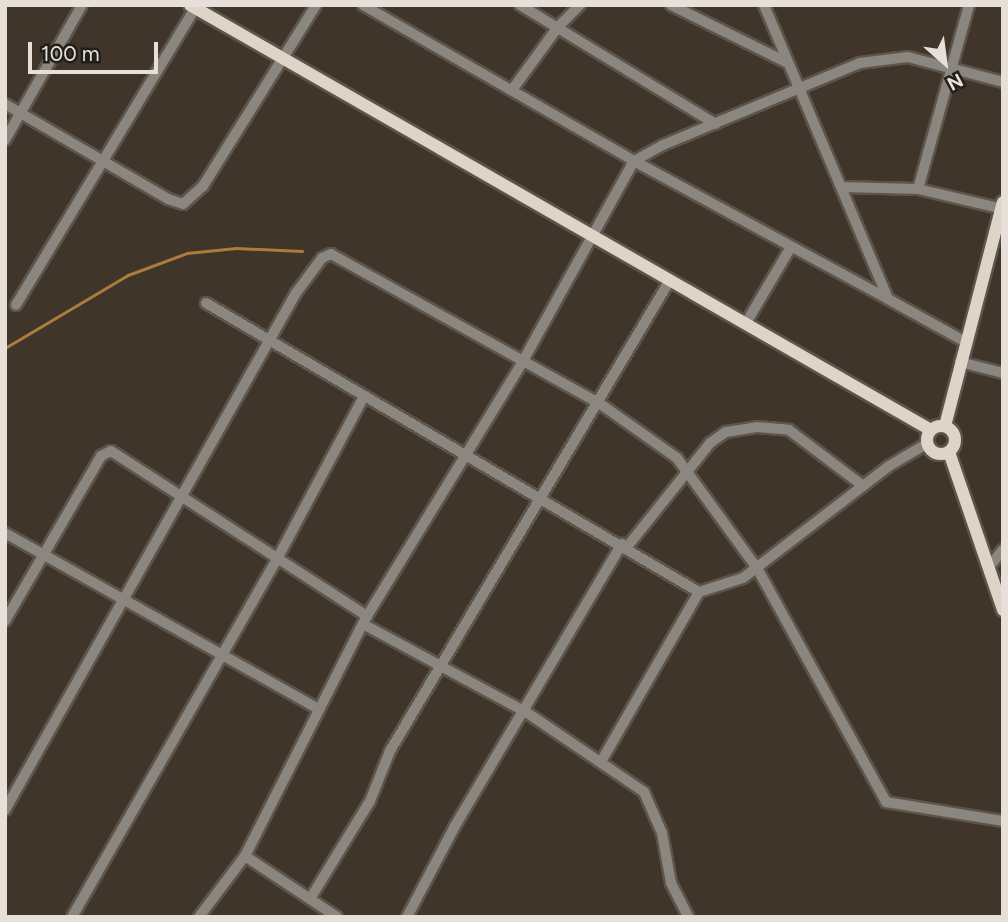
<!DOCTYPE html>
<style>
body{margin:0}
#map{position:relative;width:1008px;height:922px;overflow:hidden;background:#3f352a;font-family:Figtree,sans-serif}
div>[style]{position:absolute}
.stream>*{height:2.5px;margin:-1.25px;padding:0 1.25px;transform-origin:1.25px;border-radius:1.25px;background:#ac7c3c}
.roads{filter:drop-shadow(2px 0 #5d544a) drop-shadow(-2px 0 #5d544a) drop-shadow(0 2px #5d544a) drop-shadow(0 -2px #5d544a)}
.minor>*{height:10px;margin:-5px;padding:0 5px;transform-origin:5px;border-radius:5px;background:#8b8680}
.major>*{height:12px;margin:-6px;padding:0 6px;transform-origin:6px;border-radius:6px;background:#ded4c8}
.major>.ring{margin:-6px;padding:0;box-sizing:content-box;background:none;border:12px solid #ded4c8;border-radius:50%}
span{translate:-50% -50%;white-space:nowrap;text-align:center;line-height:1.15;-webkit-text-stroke:5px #221e19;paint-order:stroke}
.frame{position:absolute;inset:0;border:7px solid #e6e0d9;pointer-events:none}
.north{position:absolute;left:910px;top:28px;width:70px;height:70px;-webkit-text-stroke:5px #221e19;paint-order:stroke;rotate:152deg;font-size:19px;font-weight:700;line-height:28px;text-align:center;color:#e6e0d9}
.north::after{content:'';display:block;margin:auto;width:24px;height:32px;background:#e6e0d9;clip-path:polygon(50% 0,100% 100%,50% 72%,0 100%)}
.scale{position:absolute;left:28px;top:42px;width:130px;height:32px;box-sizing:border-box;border:4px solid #e6e0d9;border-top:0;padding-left:9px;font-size:21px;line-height:24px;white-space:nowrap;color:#e6e0d9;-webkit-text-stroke:5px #221e19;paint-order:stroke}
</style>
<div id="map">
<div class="stream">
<i style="left:5px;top:348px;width:143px;rotate:-30.7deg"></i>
<i style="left:128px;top:275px;width:63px;rotate:-20.4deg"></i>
<i style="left:187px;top:253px;width:49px;rotate:-5.8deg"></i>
<i style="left:236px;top:248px;width:66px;rotate:2.6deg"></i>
</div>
<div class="roads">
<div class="minor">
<i style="left:363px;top:5px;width:313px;rotate:29.9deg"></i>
<i style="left:634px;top:161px;width:289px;rotate:28.5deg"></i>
<i style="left:520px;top:5px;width:229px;rotate:31.3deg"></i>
<i style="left:671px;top:5px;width:131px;rotate:26.4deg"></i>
<i style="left:764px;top:5px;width:319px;rotate:67.1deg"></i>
<i style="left:888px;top:299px;width:89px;rotate:28.9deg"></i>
<i style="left:512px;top:90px;width:78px;rotate:-53.9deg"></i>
<i style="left:558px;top:27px;width:31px;rotate:-45deg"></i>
<i style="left:5px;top:104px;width:189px;rotate:30.2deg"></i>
<i style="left:168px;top:199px;width:16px;rotate:18deg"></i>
<i style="left:183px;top:204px;width:27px;rotate:-42deg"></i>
<i style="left:203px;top:186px;width:213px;rotate:-58deg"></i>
<i style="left:5px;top:140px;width:155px;rotate:-60.3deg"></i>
<i style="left:842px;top:187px;width:76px;rotate:1.5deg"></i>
<i style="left:918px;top:189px;width:87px;rotate:13.2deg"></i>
<i style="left:918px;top:189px;width:191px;rotate:-74.5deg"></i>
<i style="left:206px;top:303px;width:571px;rotate:30.38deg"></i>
<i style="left:699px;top:592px;width:46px;rotate:-17.7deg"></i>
<i style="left:743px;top:578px;width:184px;rotate:-37.5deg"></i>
<i style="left:889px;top:466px;width:45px;rotate:-30.5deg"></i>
<i style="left:16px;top:305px;width:347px;rotate:-58.9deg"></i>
<i style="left:746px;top:323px;width:88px;rotate:-59.4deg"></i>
<i style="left:960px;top:362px;width:44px;rotate:14.3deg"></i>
<i style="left:5px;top:533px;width:360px;rotate:29.3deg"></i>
<i style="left:627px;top:547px;width:133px;rotate:-51.4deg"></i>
<i style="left:710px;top:443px;width:19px;rotate:-35deg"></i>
<i style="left:726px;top:432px;width:31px;rotate:-9deg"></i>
<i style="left:757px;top:427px;width:32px;rotate:5deg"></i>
<i style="left:789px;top:430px;width:93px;rotate:37.1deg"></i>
<i style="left:989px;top:567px;width:22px;rotate:-51deg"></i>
<i style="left:5px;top:621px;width:191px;rotate:-59.8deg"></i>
<i style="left:101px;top:456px;width:11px;rotate:-27deg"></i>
<i style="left:111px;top:451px;width:305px;rotate:32.8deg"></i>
<i style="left:363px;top:624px;width:185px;rotate:28.4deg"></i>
<i style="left:526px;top:712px;width:143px;rotate:34.1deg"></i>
<i style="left:644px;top:792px;width:45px;rotate:66.3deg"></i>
<i style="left:662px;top:833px;width:51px;rotate:79.8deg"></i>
<i style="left:671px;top:883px;width:38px;rotate:63deg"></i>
<i style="left:602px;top:760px;width:194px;rotate:-60deg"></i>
<i style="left:5px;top:810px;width:593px;rotate:-60.63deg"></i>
<i style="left:296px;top:293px;width:44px;rotate:-53.4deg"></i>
<i style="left:322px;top:258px;width:10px;rotate:-24deg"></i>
<i style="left:331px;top:254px;width:307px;rotate:29.1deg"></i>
<i style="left:599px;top:403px;width:95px;rotate:35.2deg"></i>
<i style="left:677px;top:458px;width:136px;rotate:54deg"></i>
<i style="left:757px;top:568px;width:267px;rotate:61.1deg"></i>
<i style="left:886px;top:802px;width:119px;rotate:9.2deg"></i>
<i style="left:245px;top:856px;width:110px;rotate:33.5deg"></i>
<i style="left:310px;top:899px;width:115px;rotate:-58.5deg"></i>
<i style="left:370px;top:801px;width:54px;rotate:-68.2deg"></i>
<i style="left:390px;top:751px;width:548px;rotate:-59.27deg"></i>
<i style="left:72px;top:917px;width:410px;rotate:-60.2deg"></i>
<i style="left:276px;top:561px;width:187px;rotate:-61.9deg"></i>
<i style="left:199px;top:917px;width:76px;rotate:-53deg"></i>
<i style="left:245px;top:856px;width:269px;rotate:-63.1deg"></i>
<i style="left:367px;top:616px;width:299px;rotate:-58.5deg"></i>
<i style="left:523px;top:361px;width:229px;rotate:-61deg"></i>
<i style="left:634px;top:161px;width:33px;rotate:-29deg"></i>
<i style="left:663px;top:145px;width:213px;rotate:-22.6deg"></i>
<i style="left:860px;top:63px;width:48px;rotate:-7.1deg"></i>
<i style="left:908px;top:57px;width:98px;rotate:14.7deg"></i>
<i style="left:407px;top:917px;width:103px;rotate:-62.2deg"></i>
<i style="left:455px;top:826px;width:328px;rotate:-59.4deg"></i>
</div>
<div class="major">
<i style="left:190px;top:5px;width:854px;rotate:29.84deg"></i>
<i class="ring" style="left:927px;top:426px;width:16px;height:16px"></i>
<i style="left:945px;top:426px;width:231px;rotate:-75.5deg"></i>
<i style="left:949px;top:452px;width:167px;rotate:71.1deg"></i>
</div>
</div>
<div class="frame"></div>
<div class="north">N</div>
<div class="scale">100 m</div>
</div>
